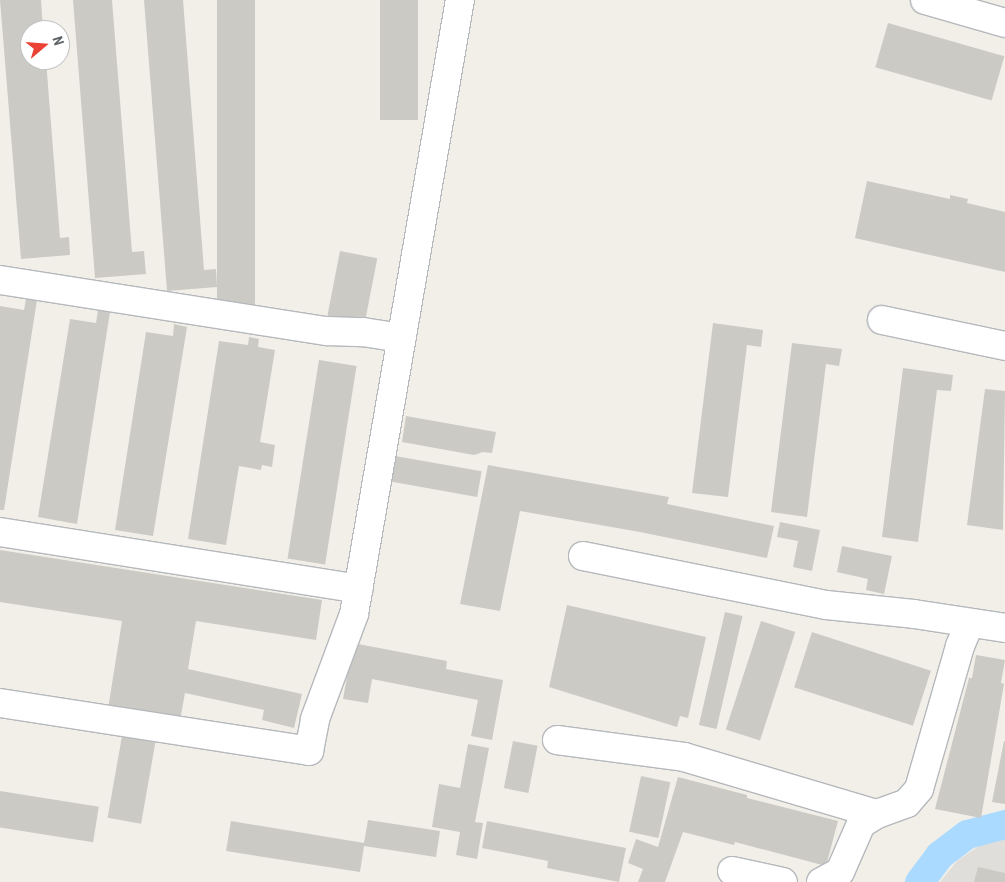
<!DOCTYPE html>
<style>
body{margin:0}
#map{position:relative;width:1005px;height:882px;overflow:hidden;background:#f1efe8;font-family:"Roboto Condensed",sans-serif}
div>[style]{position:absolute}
.industrial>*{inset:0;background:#e0deda}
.canal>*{height:29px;margin:-14.5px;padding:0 14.5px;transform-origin:14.5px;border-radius:14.5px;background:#aadaff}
.building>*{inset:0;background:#cccac5;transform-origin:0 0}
.roads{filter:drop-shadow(1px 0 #b5b8bc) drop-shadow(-1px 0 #b5b8bc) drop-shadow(0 1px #b5b8bc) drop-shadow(0 -1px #b5b8bc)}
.minor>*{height:28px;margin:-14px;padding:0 14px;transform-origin:14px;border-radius:14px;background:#fff}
span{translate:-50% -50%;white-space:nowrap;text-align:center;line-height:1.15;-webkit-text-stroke:4.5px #fff;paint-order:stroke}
.north{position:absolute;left:20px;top:20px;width:50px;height:50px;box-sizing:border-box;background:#fff;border:1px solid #bfc1c3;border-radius:50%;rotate:72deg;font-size:14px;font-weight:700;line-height:20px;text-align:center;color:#5f6368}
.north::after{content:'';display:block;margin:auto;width:18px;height:22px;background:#ea4335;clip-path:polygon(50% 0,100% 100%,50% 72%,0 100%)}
</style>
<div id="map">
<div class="industrial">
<i style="clip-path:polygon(993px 837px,1005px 837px,1005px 882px,940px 882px,958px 860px)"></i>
</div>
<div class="canal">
<i style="left:919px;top:882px;width:34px;rotate:-53deg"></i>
<i style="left:939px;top:855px;width:35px;rotate:-37deg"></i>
<i style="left:967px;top:834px;width:39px;rotate:-15deg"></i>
</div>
<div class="building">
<i style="clip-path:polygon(0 0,41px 0,43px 30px,30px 30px,30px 60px,46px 60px,60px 238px,69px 237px,70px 255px,21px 259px)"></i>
<i style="clip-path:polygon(73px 0,112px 0,132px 252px,144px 251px,146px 274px,95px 278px)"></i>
<i style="clip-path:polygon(144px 0,183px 0,204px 270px,216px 269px,217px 287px,167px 291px)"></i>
<i style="left:217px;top:0;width:38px;height:305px"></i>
<i style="left:380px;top:0;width:38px;height:120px"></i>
<i style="left:888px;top:23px;width:121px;height:46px;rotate:16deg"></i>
<i style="clip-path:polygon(867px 181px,950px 199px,950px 195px,968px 199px,967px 203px,1005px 212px,1005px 272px,855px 238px)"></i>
<i style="left:340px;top:251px;width:38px;height:69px;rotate:11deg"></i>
<i style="clip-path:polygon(26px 299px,37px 300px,4px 510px,0 510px,0 306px,24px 310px)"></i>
<i style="clip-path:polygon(98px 310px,110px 312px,77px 524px,38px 517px,70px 319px,96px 323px)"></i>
<i style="clip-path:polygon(713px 323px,763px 330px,761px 347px,747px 345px,728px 497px,692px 493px)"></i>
<i style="clip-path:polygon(174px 324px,187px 327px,153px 536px,115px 530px,146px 332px,173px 336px)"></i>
<i style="clip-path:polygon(249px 337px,259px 339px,258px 347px,275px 350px,260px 442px,275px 445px,272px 467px,262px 465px,261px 470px,239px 466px,226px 545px,188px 539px,219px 341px,248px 345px)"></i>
<i style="clip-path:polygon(792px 343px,842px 349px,839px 366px,826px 364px,807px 517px,771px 512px)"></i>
<i style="left:319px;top:360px;width:38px;height:201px;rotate:9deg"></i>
<i style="clip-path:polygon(903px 368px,953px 375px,951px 391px,937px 390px,918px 542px,882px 537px)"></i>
<i style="clip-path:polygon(985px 389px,1005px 391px,1003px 530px,967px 525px)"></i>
<i style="clip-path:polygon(406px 416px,496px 432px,492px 453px,483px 452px,474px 455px,402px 442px)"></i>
<i style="left:395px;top:456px;width:88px;height:26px;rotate:10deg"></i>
<i style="clip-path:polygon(488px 465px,669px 497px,667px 504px,774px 526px,767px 558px,640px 532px,520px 511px,500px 611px,460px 604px)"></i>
<i style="clip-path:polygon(780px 522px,820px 530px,812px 571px,793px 567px,798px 541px,777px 537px)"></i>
<i style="clip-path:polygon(842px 546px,892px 556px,884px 594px,866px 590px,868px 579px,837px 572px)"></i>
<i style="clip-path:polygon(0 550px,322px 600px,316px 640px,196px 621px,188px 669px,302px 694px,294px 728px,262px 720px,264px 710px,185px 693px,180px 720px,108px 709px,122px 621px,0 602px)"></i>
<i style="clip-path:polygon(567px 605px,706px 637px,688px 718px,680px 716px,677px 727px,549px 687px)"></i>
<i style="left:725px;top:612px;width:18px;height:116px;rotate:13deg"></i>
<i style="left:761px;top:621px;width:36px;height:114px;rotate:18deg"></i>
<i style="left:812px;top:632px;width:125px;height:58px;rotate:18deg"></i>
<i style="clip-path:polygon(353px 643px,447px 661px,446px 669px,503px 680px,492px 740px,471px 736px,478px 700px,372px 679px,368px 703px,343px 699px)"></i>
<i style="clip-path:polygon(976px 655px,1005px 660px,1001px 683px,1004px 684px,981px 818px,935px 809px,969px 678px,972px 678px)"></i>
<i style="left:122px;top:736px;width:34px;height:83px;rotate:10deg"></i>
<i style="left:513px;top:741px;width:25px;height:48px;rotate:11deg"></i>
<i style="clip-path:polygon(1004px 741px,1005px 741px,1005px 804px,992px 802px)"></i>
<i style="clip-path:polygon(468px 744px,489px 748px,475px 822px,483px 823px,477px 859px,456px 855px,460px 832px,432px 827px,439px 784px,460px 788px)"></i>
<i style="left:641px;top:776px;width:30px;height:57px;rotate:12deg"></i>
<i style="clip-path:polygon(678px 777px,747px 795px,747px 798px,838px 821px,826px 866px,735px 842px,734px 845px,683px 832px,665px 882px,638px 882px,643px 869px,628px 863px,636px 839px,658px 847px)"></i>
<i style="left:0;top:791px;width:100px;height:36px;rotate:9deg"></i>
<i style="clip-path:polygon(368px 820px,440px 831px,436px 857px,364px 846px,360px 872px,226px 851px,231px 821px,364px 843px)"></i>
<i style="clip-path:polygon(487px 821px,626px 848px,619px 882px,547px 868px,548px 861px,482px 848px)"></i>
<i style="clip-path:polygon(978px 867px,1005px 873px,1005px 882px,974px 882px)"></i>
</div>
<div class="roads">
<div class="minor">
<i style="left:925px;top:0;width:83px;rotate:16deg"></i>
<i style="left:0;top:280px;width:331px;rotate:8.9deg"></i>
<i style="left:327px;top:331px;width:36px;rotate:2deg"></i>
<i style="left:363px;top:332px;width:39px;rotate:9deg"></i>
<i style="left:882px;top:320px;width:126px;rotate:11.9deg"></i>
<i style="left:0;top:532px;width:363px;rotate:9deg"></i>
<i style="left:583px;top:556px;width:248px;rotate:11.4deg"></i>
<i style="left:826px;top:605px;width:88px;rotate:5.8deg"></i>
<i style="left:914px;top:614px;width:92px;rotate:8.7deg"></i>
<i style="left:0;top:703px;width:313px;rotate:8.8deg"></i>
<i style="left:309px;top:751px;width:33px;rotate:-79deg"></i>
<i style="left:315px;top:719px;width:112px;rotate:-69.6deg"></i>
<i style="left:354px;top:614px;width:623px;rotate:-80.21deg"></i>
<i style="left:557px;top:740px;width:128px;rotate:7.6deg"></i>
<i style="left:684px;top:757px;width:201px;rotate:16.5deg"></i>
<i style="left:732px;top:871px;width:52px;rotate:12.2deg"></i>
<i style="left:821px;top:882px;width:21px;rotate:-28deg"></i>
<i style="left:840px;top:872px;width:52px;rotate:-66.4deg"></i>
<i style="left:861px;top:824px;width:19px;rotate:-32deg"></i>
<i style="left:877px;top:814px;width:32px;rotate:-20deg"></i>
<i style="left:907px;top:803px;width:18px;rotate:-49deg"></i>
<i style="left:919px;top:789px;width:149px;rotate:-74deg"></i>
<i style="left:960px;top:646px;width:25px;rotate:-67deg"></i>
</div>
</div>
<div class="north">N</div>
</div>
